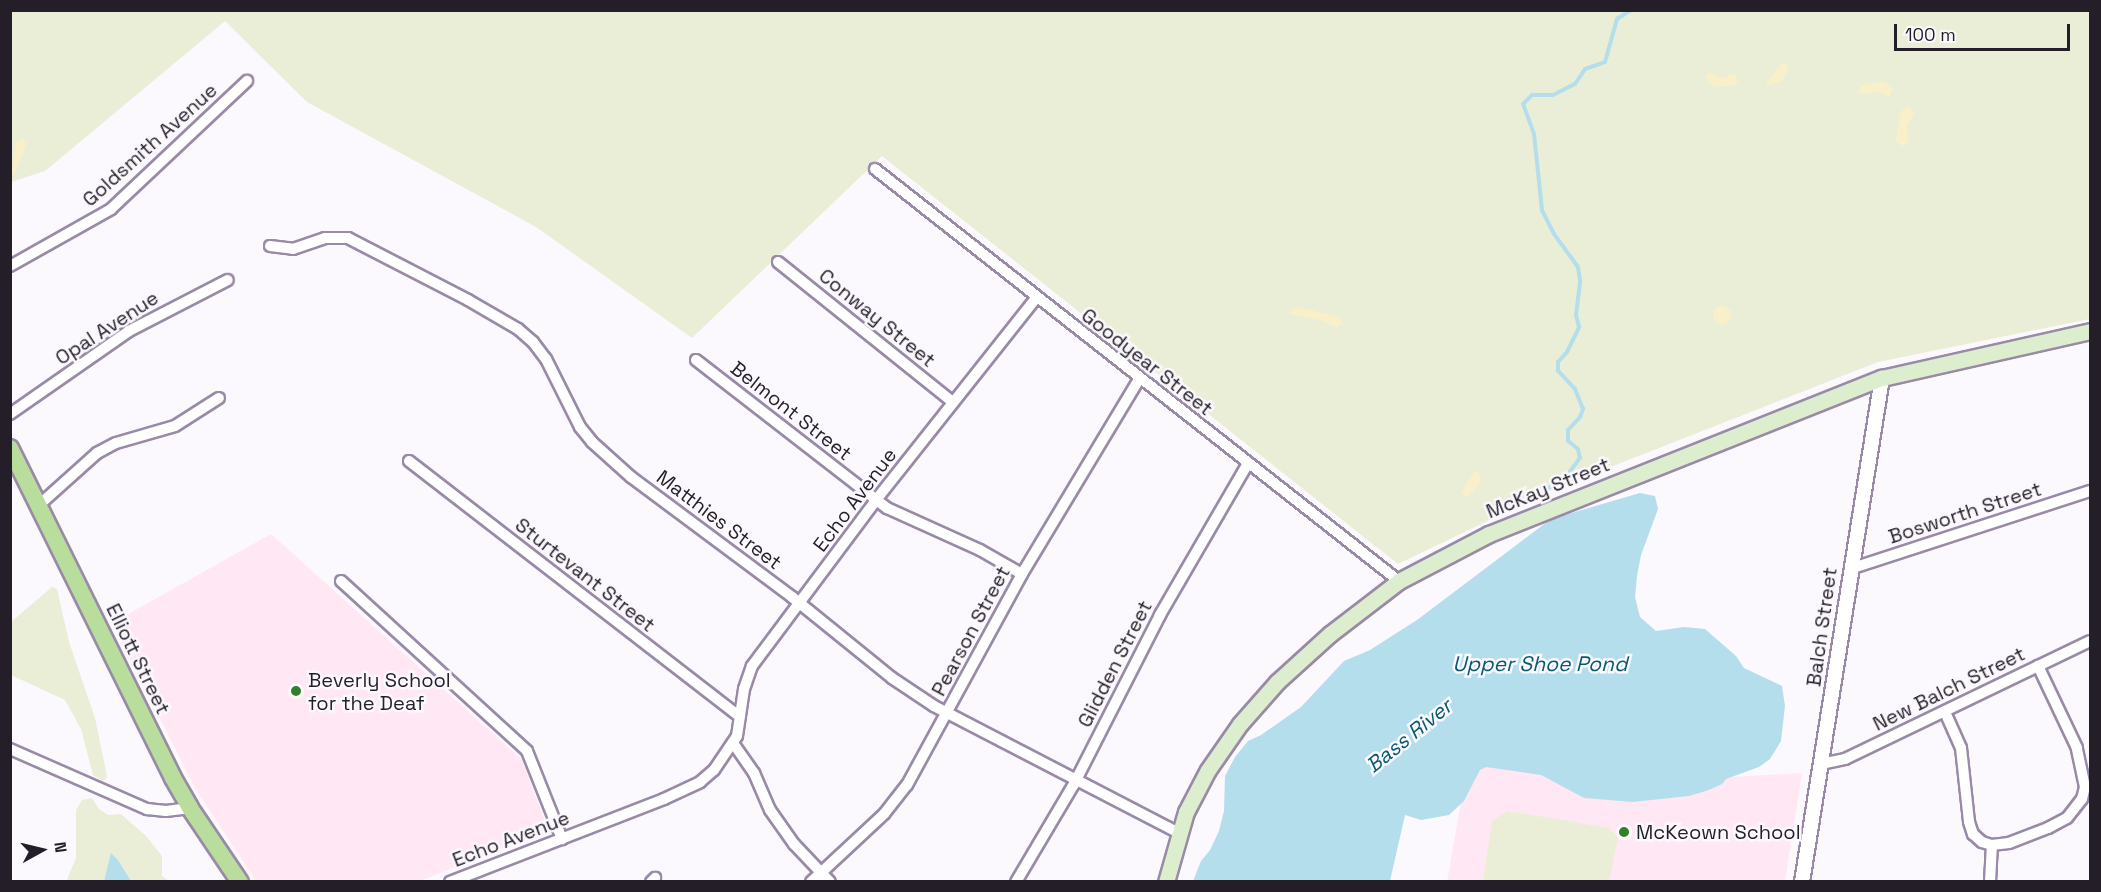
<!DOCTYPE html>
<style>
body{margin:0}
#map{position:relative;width:2101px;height:892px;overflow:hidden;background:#fbf8fe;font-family:"Space Grotesk",sans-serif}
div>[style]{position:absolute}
.education>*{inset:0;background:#ffe8f4}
.green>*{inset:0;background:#eaeed7}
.sand>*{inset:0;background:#f9f0ca}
.round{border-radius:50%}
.water>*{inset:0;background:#b5deec}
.stream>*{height:4px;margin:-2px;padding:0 2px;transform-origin:2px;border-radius:2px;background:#b5deec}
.roads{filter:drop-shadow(2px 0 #998aa7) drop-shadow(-2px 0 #998aa7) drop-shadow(0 2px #998aa7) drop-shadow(0 -2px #998aa7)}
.minor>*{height:10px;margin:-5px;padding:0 5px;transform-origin:5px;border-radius:5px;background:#fff}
.tertiary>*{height:14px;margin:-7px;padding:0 7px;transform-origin:7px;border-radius:7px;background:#fff}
.secondary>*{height:15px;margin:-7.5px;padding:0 7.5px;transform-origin:7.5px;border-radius:7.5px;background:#dceece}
.primary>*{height:16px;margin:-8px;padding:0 8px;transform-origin:8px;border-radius:8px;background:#b9dd9d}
.dots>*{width:16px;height:16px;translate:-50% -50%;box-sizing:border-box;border:3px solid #fbf8fe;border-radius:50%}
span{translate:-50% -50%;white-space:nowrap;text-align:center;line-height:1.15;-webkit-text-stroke:5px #fbf8fe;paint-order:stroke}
.street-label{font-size:20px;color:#241e29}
.poi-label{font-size:20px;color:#241e29}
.left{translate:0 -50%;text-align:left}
.water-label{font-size:21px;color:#075b6f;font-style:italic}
.frame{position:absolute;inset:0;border:12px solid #241e29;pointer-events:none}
.north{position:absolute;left:12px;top:820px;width:60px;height:60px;-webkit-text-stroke:4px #fbf8fe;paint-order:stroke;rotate:82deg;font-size:16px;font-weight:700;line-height:24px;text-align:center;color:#241e29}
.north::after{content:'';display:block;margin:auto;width:21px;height:27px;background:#241e29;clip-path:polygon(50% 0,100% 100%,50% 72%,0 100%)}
.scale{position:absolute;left:1894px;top:24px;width:176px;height:27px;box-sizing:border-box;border:3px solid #241e29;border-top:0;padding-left:8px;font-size:18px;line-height:21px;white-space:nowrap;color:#241e29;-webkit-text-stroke:4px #fbf8fe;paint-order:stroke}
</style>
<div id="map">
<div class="education">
<i style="clip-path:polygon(271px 534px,522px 760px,548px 830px,420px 881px,256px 881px,195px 788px,112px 623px)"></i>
<i style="clip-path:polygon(1470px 750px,1628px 783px,1802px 773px,1785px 881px,1447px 882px)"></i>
</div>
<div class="green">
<i style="clip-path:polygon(10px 11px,2090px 11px,2090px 319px,1878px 362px,1552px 490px,1398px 564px,882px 156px,692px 338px,536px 227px,307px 102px,225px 21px,45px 171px,11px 182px)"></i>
<i style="clip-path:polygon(52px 587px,57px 589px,69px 642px,95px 718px,106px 771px,107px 778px,103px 781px,93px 775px,81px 729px,65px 700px,11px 675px,11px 622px)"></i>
<i style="clip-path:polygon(92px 798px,99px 809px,108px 815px,121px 814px,146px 836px,162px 856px,162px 876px,169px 881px,131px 881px,112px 854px,104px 881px,66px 882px,76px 858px,76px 810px,82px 800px)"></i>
<i style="clip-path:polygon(1507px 811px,1609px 828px,1618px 838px,1609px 881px,1483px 881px,1492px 821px)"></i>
</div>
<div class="sand">
<i style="clip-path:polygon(1786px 63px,1788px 69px,1781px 82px,1767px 86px,1767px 82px,1781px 65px)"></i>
<i style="clip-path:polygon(1711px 73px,1721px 78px,1735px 74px,1738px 81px,1734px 85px,1715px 87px,1707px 80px,1707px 75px)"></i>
<i style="clip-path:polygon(1884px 81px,1893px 89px,1889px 96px,1876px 92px,1863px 94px,1858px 91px,1861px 86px)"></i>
<i style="clip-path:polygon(1909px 105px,1914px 113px,1907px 126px,1908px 142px,1903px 146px,1896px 141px,1897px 134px,1901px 112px)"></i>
<i style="clip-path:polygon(22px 138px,26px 143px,25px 148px,16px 171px,11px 176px,16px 143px)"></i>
<i class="round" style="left:1713px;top:306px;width:18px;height:18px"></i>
<i style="clip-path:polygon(1299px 307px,1338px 317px,1343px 323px,1336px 327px,1320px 320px,1290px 314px,1292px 309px)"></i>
<i style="clip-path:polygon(1474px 472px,1479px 473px,1481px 482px,1467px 498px,1462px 492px)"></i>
</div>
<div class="water">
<i style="clip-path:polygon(1640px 493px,1655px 496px,1658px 509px,1641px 555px,1637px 576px,1635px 597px,1640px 617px,1656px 631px,1684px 627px,1705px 629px,1736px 656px,1744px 668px,1782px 686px,1785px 706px,1781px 741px,1770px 759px,1759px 767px,1726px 779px,1722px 784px,1709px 790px,1689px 796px,1633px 802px,1584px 798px,1541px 775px,1486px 767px,1480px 770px,1464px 801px,1449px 815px,1421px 820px,1405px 815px,1390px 881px,1193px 881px,1201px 861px,1210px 850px,1219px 831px,1224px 811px,1225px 776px,1235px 757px,1248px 741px,1261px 735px,1301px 707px,1344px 661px,1370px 650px,1417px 620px,1551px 519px)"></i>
<i style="clip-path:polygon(111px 853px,118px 860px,131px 881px,104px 881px)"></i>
</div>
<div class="stream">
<i style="left:1544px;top:495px;width:7px;rotate:-63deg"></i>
<i style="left:1547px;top:489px;width:22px;rotate:-32deg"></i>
<i style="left:1566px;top:477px;width:24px;rotate:-54deg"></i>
<i style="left:1580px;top:458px;width:9px;rotate:-103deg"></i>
<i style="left:1578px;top:449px;width:13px;rotate:-141deg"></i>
<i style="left:1568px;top:441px;width:11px;rotate:-90deg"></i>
<i style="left:1568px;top:430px;width:18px;rotate:-47deg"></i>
<i style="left:1580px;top:417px;width:9px;rotate:-69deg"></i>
<i style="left:1583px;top:409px;width:22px;rotate:-112deg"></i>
<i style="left:1575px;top:389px;width:25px;rotate:-133deg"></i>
<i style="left:1558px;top:371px;width:9px;rotate:-90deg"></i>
<i style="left:1558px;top:362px;width:13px;rotate:-48deg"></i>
<i style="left:1567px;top:352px;width:28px;rotate:-64deg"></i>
<i style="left:1579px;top:327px;width:12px;rotate:-104deg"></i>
<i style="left:1576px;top:315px;width:35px;rotate:-83deg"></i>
<i style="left:1580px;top:280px;width:13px;rotate:-99deg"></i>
<i style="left:1578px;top:267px;width:41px;rotate:-126deg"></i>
<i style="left:1554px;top:234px;width:27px;rotate:-117deg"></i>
<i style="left:1542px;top:210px;width:76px;rotate:-96deg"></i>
<i style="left:1534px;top:134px;width:32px;rotate:-110deg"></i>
<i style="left:1523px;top:104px;width:13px;rotate:-45deg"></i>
<i style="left:1532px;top:95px;width:21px"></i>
<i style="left:1553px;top:95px;width:25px;rotate:-27deg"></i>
<i style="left:1575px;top:84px;width:18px;rotate:-56deg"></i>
<i style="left:1585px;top:69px;width:21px;rotate:-19deg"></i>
<i style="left:1605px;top:62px;width:45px;rotate:-74.4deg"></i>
<i style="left:1617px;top:19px;width:17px;rotate:-33deg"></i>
</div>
<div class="roads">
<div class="minor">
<i style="left:875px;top:169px;width:667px;rotate:38.18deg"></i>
<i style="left:270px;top:246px;width:23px;rotate:7deg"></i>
<i style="left:293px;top:249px;width:34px;rotate:-19deg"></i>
<i style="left:325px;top:238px;width:23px"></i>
<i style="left:348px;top:238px;width:135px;rotate:27.3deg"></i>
<i style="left:468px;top:300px;width:58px;rotate:30.1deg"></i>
<i style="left:518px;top:329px;width:20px;rotate:41deg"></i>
<i style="left:533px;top:342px;width:21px;rotate:53deg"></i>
<i style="left:546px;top:359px;width:76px;rotate:63.4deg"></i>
<i style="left:580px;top:427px;width:19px;rotate:51deg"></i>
<i style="left:592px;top:442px;width:52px;rotate:41.9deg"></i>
<i style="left:631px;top:477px;width:201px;rotate:36.7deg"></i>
<i style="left:792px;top:597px;width:129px;rotate:39deg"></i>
<i style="left:892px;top:678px;width:50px;rotate:33.7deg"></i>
<i style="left:934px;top:706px;width:276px;rotate:27.4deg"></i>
<i style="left:778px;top:262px;width:224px;rotate:38.7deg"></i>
<i style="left:10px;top:266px;width:116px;rotate:-29.4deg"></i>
<i style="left:111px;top:209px;width:187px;rotate:-43.3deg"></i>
<i style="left:696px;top:360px;width:242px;rotate:37.8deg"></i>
<i style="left:887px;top:508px;width:102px;rotate:24.3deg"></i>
<i style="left:980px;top:550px;width:48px;rotate:29.7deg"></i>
<i style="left:10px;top:414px;width:145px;rotate:-34.9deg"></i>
<i style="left:129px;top:331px;width:111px;rotate:-27.3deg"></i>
<i style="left:409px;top:461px;width:418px;rotate:37.7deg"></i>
<i style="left:39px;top:505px;width:78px;rotate:-41.9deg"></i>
<i style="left:97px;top:453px;width:21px;rotate:-28deg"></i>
<i style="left:116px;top:443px;width:61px;rotate:-16.1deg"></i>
<i style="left:175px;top:426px;width:52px;rotate:-32.5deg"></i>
<i style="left:1850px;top:569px;width:252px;rotate:-18deg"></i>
<i style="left:341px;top:581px;width:252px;rotate:42.4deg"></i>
<i style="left:527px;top:751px;width:95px;rotate:68.3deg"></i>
<i style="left:1945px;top:712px;width:39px;rotate:66deg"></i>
<i style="left:1961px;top:748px;width:74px;rotate:83.8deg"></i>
<i style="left:1969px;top:822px;width:13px;rotate:72deg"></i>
<i style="left:1973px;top:834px;width:12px;rotate:42deg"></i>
<i style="left:1982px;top:842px;width:10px;rotate:17deg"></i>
<i style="left:1992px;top:845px;width:17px;rotate:-7deg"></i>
<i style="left:2009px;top:843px;width:42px;rotate:-21deg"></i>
<i style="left:2048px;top:828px;width:21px;rotate:-28deg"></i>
<i style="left:2067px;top:818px;width:24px;rotate:-52deg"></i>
<i style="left:2082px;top:799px;width:12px;rotate:-76deg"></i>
<i style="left:2085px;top:787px;width:40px;rotate:-102deg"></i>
<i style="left:2077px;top:748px;width:91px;rotate:-115.4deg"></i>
<i style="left:733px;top:743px;width:37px;rotate:55deg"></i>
<i style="left:754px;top:773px;width:40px;rotate:66.6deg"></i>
<i style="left:770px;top:810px;width:42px;rotate:54.8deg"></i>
<i style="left:794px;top:844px;width:52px;rotate:46.5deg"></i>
<i style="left:10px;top:749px;width:150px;rotate:23.7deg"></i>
<i style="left:147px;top:809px;width:19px;rotate:6deg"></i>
<i style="left:166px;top:811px;width:24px;rotate:-7deg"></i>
<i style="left:1821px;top:764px;width:25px;rotate:-12deg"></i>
<i style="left:1845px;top:759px;width:272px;rotate:-25.7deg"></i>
<i style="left:450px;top:882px;width:230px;rotate:-21.2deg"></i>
<i style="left:664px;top:799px;width:40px;rotate:-25deg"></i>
<i style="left:700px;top:782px;width:18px;rotate:-41deg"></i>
<i style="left:714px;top:770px;width:41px;rotate:-55.9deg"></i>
<i style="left:737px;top:736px;width:48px;rotate:-81.5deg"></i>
<i style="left:744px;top:689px;width:24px;rotate:-71deg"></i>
<i style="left:752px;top:666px;width:207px;rotate:-53.2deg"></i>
<i style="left:876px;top:500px;width:258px;rotate:-51.6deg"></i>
<i style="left:651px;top:882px;width:6px;rotate:-45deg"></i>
<i style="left:811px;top:882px;width:100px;rotate:-43deg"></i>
<i style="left:884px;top:814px;width:37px;rotate:-52deg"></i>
<i style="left:907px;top:785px;width:240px;rotate:-61.4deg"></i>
<i style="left:1022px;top:574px;width:227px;rotate:-59deg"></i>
<i style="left:1016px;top:882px;width:114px;rotate:-59.4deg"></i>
<i style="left:1074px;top:784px;width:190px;rotate:-63deg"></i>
<i style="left:1160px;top:615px;width:176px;rotate:-59.9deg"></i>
<i style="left:1990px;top:882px;width:37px;rotate:-87deg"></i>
</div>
<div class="tertiary">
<i style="left:1802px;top:882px;width:510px;rotate:-80.98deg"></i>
</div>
<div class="secondary">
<i style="left:1166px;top:882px;width:73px;rotate:-74.1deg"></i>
<i style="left:1186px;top:812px;width:47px;rotate:-62.4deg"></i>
<i style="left:1208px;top:770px;width:56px;rotate:-55.2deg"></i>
<i style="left:1240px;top:724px;width:56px;rotate:-48.6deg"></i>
<i style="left:1277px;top:682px;width:72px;rotate:-42.2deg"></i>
<i style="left:1330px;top:634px;width:87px;rotate:-37.5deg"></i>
<i style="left:1399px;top:581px;width:102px;rotate:-27.6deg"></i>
<i style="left:1489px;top:534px;width:423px;rotate:-21.7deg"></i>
<i style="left:1882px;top:378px;width:213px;rotate:-12.7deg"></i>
</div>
<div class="primary">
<i style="left:10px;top:448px;width:368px;rotate:63.7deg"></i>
<i style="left:173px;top:778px;width:34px;rotate:60deg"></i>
<i style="left:190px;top:808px;width:89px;rotate:56deg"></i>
</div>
</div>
<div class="dots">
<i style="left:296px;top:691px;background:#328029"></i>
<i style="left:1624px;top:832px;background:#328029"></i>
</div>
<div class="street-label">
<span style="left:150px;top:145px;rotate:-42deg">Goldsmith Avenue</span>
<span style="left:877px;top:318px;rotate:39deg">Conway Street</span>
<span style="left:107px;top:328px;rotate:-33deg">Opal Avenue</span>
<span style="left:1147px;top:362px;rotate:38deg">Goodyear Street</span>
<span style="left:791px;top:411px;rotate:38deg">Belmont Street</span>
<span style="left:1548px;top:488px;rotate:-22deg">McKay Street</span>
<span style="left:855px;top:500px;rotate:-53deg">Echo Avenue</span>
<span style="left:1965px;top:513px;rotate:-18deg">Bosworth Street</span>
<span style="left:719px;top:520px;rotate:37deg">Matthies Street</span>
<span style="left:585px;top:575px;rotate:38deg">Sturtevant Street</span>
<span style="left:1822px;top:627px;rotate:-82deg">Balch Street</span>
<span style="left:971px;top:631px;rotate:-62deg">Pearson Street</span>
<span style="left:138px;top:659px;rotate:64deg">Elliott Street</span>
<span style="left:1115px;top:664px;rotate:-63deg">Glidden Street</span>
<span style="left:1949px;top:689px;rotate:-26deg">New Balch Street</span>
<span style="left:511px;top:839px;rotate:-21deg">Echo Avenue</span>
</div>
<div class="poi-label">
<span class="left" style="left:308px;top:692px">Beverly School<br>for the Deaf</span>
<span class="left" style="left:1636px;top:832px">McKeown School</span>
</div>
<div class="water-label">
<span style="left:1540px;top:664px">Upper Shoe Pond</span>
<span style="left:1409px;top:736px;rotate:-39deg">Bass River</span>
</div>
<div class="frame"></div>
<div class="north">N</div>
<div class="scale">100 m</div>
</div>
